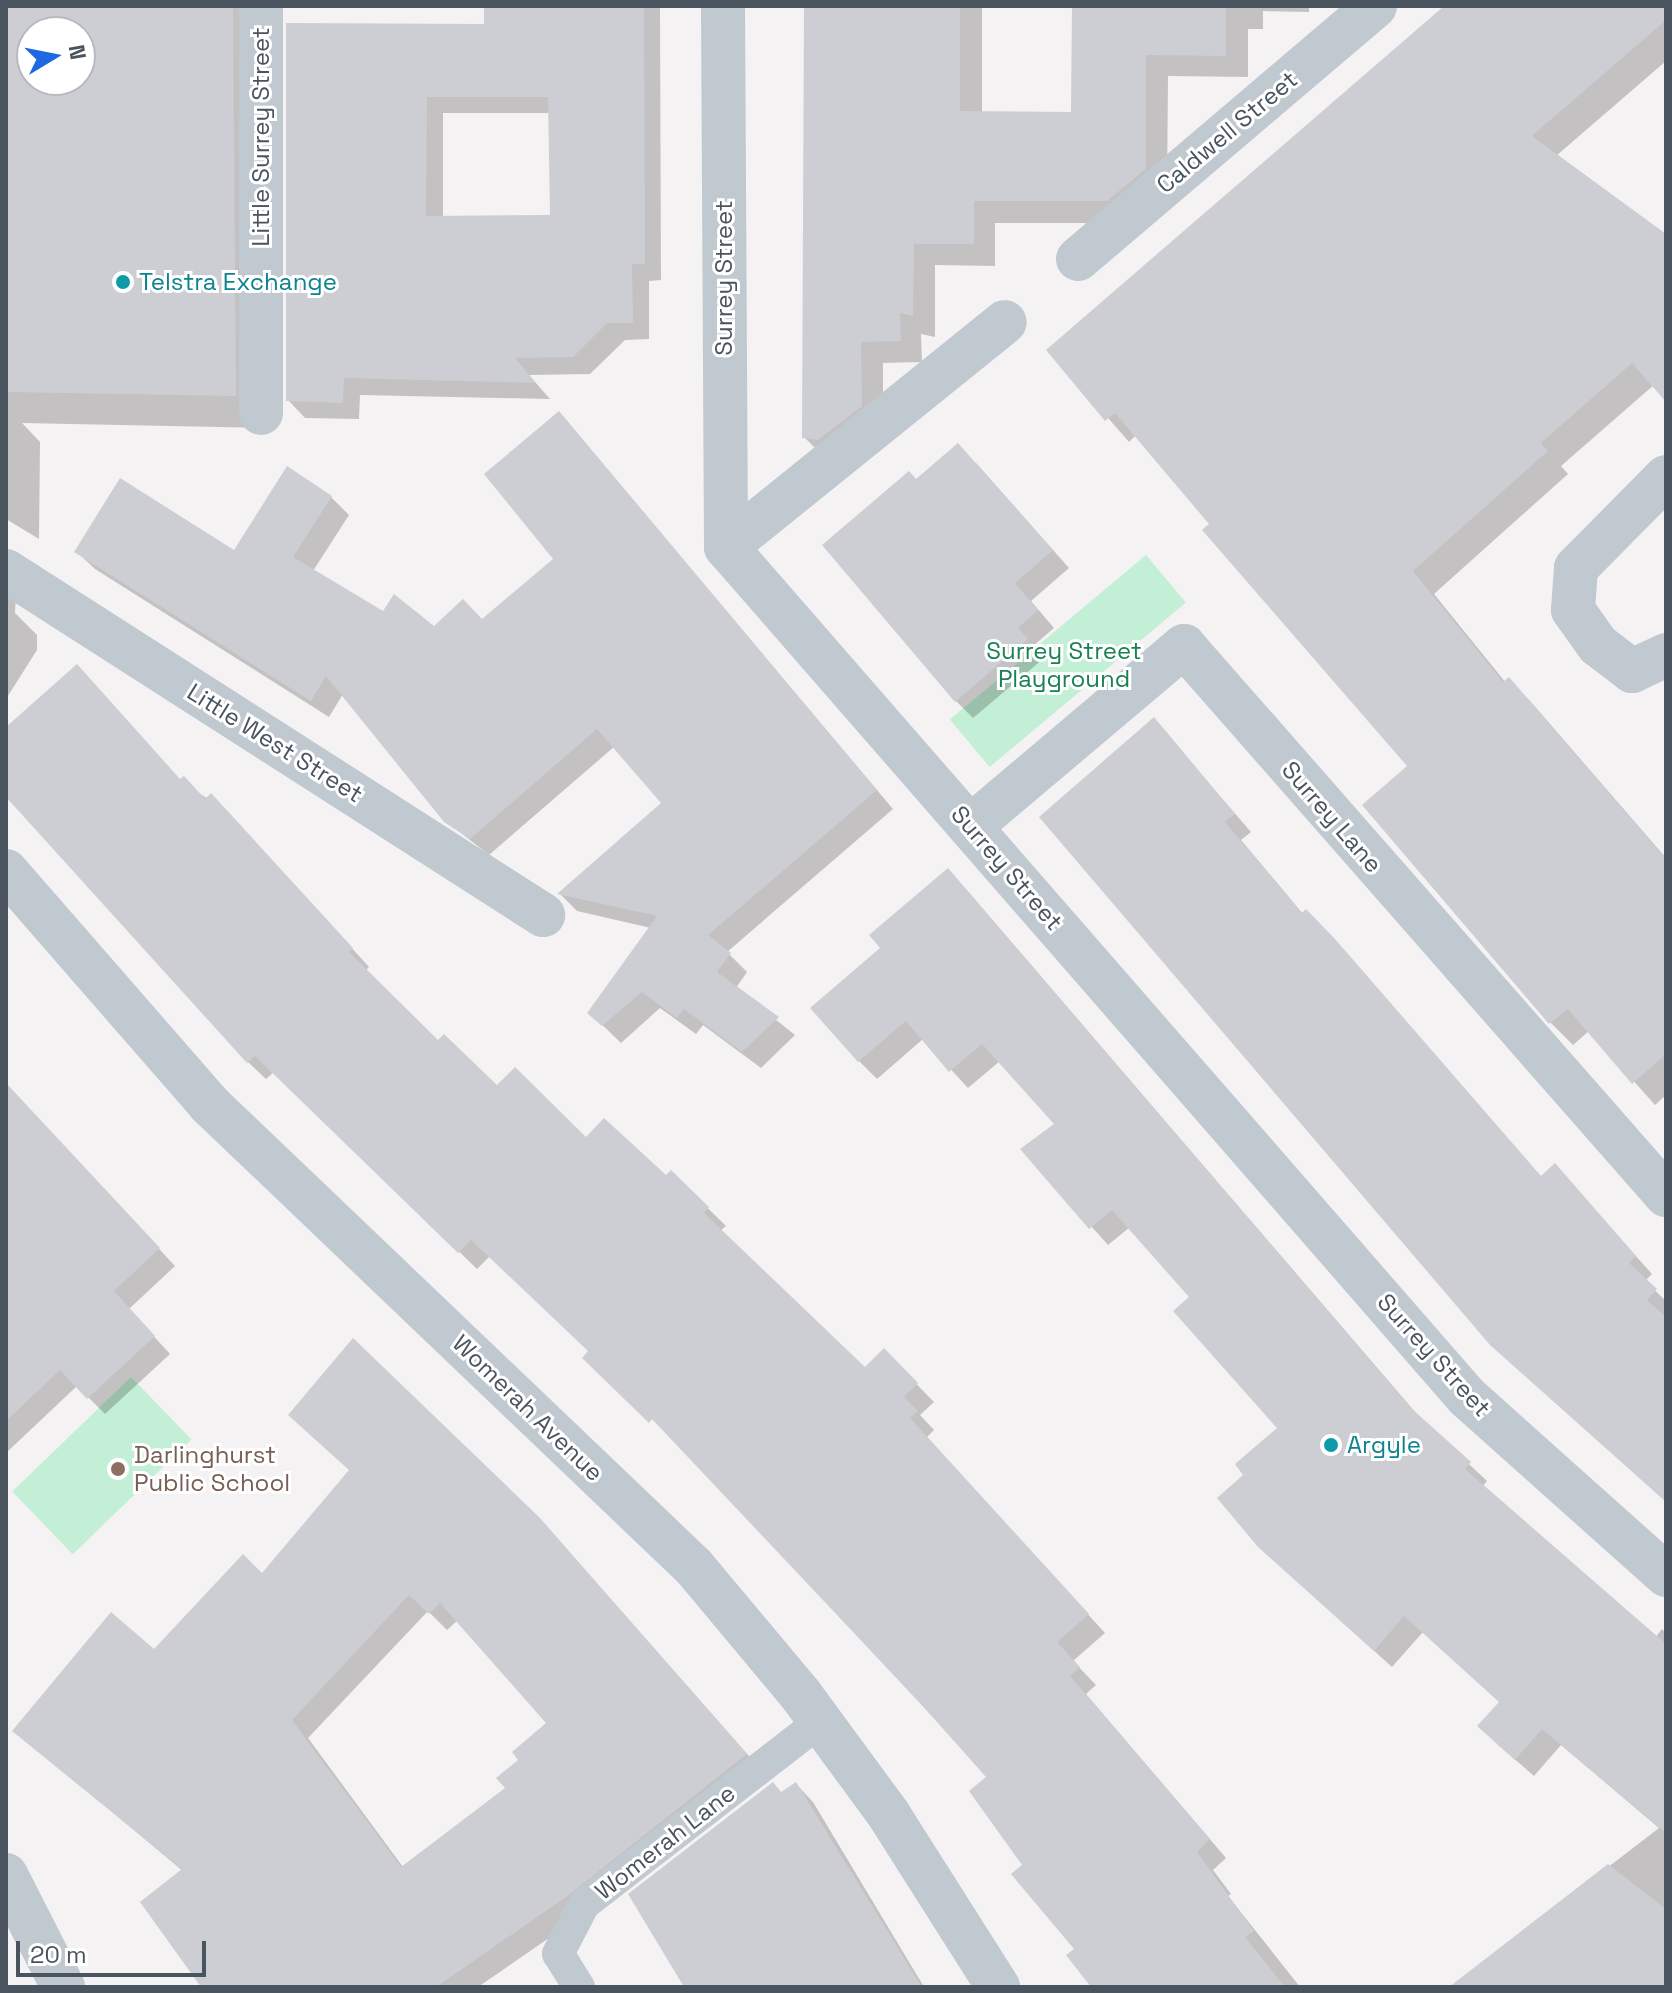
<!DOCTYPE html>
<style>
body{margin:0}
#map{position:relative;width:1672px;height:1993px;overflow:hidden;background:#f4f2f2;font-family:"Space Grotesk",sans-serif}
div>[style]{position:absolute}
.green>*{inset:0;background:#c2efd6;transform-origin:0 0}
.shadow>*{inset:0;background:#0003}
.building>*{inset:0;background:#ccced4}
.lane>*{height:32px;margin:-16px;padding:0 16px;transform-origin:16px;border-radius:16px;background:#c0c8d0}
.street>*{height:44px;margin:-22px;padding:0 22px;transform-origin:22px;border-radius:22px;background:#c0c8d0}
.dots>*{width:22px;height:22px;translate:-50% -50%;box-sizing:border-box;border:4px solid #fff;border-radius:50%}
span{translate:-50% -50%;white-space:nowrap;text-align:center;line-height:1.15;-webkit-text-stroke:6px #fff;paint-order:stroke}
.street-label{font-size:24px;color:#4a545f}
.culture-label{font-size:24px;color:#0d838f}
.left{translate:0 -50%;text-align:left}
.park-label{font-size:24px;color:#1a8153}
.education-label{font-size:24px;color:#785e54}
.frame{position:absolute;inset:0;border:8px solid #4a545f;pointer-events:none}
.north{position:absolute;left:16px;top:16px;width:80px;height:80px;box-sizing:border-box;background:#fff;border:2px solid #b7bbbf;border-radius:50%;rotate:80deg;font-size:22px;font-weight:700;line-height:32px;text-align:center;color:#4a545f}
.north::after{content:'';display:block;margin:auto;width:28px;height:36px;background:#1e68e2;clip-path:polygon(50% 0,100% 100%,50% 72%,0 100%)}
.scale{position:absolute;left:16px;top:1941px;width:190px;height:36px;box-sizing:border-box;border:4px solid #4a545f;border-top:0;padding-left:10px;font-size:24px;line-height:28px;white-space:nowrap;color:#4a545f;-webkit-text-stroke:6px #fff;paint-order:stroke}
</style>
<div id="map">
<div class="green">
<i style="left:1146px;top:555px;width:62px;height:256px;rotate:50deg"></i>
<i style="left:131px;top:1377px;width:87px;height:165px;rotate:46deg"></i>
</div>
<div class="shadow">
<i style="clip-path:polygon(evenodd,6px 6px,266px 6px,268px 428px,22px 423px,40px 442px,39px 539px,6px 519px,6px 6px,32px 32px,80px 32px,80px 80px,32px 80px,32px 32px)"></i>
<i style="clip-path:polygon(evenodd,487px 6px,660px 6px,661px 280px,649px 281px,649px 339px,625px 340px,590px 374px,529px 375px,550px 399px,360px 395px,359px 419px,305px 418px,288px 400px,288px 25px,486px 26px,487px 6px,443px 113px,550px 113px,552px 217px,443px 218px,443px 113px)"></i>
<i style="clip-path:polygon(evenodd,806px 6px,1309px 6px,1309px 12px,1263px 11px,1263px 29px,1248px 29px,1248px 77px,1168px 76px,1167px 191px,1130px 223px,995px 223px,995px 266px,935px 265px,935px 337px,921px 334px,922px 362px,883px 363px,883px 428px,826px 459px,804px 437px,806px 6px,982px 8px,1074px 8px,1073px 114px,982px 113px,982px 8px)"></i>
<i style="clip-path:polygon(1447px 6px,1666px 6px,1666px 61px,1556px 156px,1662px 236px,1666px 230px,1666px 391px,1655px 384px,1561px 466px,1568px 474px,1434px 594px,1506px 683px,1509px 680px,1531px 702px,1666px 858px,1666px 1095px,1655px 1105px,1589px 1031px,1573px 1045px,1551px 1023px,1364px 805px,1410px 766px,1136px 435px,1129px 442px,1049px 350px)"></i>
<i style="clip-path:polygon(559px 414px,893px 809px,727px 952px,747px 972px,736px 988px,795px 1035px,761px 1068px,703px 1025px,696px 1034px,660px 1008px,621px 1043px,589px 1012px,651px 928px,577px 911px,560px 894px,664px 803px,615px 746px,489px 855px,446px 821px,343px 694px,329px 717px,95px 569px,77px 552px,235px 552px,331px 497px,349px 515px,313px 571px,383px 613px,434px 629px,482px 621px,556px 559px)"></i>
<i style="clip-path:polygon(976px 463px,1069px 568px,1031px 601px,1054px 628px,1033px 646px,1044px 658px,973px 718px,956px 701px,917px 482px)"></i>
<i style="clip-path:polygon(6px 583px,16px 594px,15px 613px,37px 635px,37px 650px,6px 699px)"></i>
<i style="clip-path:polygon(1154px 720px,1251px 832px,1241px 840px,1303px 914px,1542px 1178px,1555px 1166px,1652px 1274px,1645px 1281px,1666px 1301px,1666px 1499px)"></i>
<i style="clip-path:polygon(6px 730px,181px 781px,229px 813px,369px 967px,365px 971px,438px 1043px,497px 1088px,586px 1140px,666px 1178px,671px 1172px,726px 1226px,720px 1231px,865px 1369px,884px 1351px,934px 1402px,920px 1415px,934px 1430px,927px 1437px,1105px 1633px,1073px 1661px,1096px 1685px,1086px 1694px,1226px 1858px,1213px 1870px,1231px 1894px,1228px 1896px,1300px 1987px,1093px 1987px,1077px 1949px,1024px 1866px,989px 1777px,671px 1436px,585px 1358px,590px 1351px,490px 1256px,477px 1269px,274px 1072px,266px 1079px,248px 1062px,6px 794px)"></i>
<i style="clip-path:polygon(965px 888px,1422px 1420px,1487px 1481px,1483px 1486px,1655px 1638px,1662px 1629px,1666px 1633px,1666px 1987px,1452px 1987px,1659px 1828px,1561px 1745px,1534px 1776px,1497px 1744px,1500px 1702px,1423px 1632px,1392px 1667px,1279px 1565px,1246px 1476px,1280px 1429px,1192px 1297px,1130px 1227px,1108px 1245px,1023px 1150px,1057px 1124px,1000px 1061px,968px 1088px,923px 1039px,877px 1079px,859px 1061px)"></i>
<i style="clip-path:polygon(6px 1084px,175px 1266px,129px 1309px,170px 1354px,105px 1414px,77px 1386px,6px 1453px)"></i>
<i style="clip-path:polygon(evenodd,556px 1537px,763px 1772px,584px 1914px,478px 1987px,203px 1987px,183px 1871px,15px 1731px,154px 1652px,262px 1576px,556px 1537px,428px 1611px,447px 1630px,458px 1620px,548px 1723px,520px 1760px,508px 1788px,403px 1867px,308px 1738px,428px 1611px)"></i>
<i style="clip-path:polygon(796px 1784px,813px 1802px,924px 1987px,686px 1987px,781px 1794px)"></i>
</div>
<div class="building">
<i style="clip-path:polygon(evenodd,6px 6px,233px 6px,236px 396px,6px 392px,6px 6px,32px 32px,80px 32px,80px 80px,32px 80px,32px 32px)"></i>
<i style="clip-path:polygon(evenodd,484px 6px,644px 6px,645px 264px,632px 264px,633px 323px,607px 323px,573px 357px,515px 358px,536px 383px,344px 378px,343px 403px,286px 401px,286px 23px,484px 24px,484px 6px,427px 97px,548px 97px,550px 215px,426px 216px,427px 97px)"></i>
<i style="clip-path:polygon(804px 6px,960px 6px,960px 111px,1071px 112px,1072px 6px,1226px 6px,1226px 56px,1146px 55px,1146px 169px,1107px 201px,974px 201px,974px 244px,914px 244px,913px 316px,900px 313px,901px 341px,861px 342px,862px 406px,818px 440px,802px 438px)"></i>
<i style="clip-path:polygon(1444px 6px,1666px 6px,1666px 20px,1532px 136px,1666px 234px,1666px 402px,1632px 363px,1541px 443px,1548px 451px,1413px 571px,1503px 682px,1509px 677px,1666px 859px,1666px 1054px,1632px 1084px,1568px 1009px,1549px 1024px,1362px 805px,1407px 766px,1202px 530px,1209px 524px,1115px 413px,1105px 421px,1046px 350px)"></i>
<i style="clip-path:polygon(559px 411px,877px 790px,708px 935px,731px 953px,717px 972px,779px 1017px,742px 1052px,684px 1009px,677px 1018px,642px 992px,602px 1026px,587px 1013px,657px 916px,557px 894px,661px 803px,597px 729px,470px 839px,444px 822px,326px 676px,311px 701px,74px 552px,120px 478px,234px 550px,287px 466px,332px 496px,293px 557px,383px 611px,394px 594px,434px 626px,463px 599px,482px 619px,553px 559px,484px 474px)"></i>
<i style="clip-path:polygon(958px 443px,1053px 550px,1015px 583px,1038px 610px,1018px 628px,1028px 639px,955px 702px,822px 545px,909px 471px,916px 479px)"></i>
<i style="clip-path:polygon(77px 664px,180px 779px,184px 776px,205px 799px,211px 793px,353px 948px,349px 952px,438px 1040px,444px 1034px,497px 1085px,515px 1067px,586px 1137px,604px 1118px,666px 1175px,671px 1170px,709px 1207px,704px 1213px,865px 1367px,884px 1348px,918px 1383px,904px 1397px,918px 1411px,910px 1418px,1089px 1614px,1057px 1642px,1080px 1667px,1070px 1676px,1210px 1839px,1197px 1852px,1254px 1931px,1245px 1937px,1285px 1987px,1091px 1987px,1066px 1955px,1074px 1949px,1011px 1874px,1022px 1865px,969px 1791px,986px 1777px,920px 1703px,652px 1419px,649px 1423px,582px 1358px,588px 1351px,471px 1240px,458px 1253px,255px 1056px,247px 1063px,6px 797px,6px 727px)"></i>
<i style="clip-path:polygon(1154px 717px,1235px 814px,1225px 822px,1302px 913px,1306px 909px,1335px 939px,1541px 1176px,1555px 1163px,1636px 1256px,1629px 1263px,1657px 1289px,1647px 1300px,1666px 1317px,1666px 1502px,1490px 1345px,1039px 817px)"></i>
<i style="clip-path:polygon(948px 868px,1411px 1408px,1471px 1462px,1465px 1469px,1666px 1644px,1666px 1833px,1542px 1729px,1515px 1760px,1477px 1726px,1499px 1702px,1404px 1616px,1374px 1651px,1258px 1547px,1217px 1498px,1243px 1475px,1235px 1464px,1277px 1428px,1173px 1311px,1189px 1297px,1112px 1210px,1089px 1229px,1020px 1149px,1054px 1124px,982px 1044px,949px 1072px,906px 1021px,858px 1062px,810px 1008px,880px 948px,869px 935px)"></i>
<i style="clip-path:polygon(6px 1083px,160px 1248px,114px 1291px,155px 1336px,87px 1399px,60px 1370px,6px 1421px)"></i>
<i style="clip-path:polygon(evenodd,353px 1338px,539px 1517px,747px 1754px,566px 1897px,436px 1987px,201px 1987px,140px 1902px,182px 1869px,12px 1731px,111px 1612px,154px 1649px,243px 1554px,262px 1573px,349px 1470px,288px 1415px,353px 1338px,409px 1595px,429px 1614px,440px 1603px,546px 1723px,512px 1752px,518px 1760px,496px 1778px,505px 1788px,401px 1867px,292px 1720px,409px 1595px)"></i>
<i style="clip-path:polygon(773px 1782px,781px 1792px,796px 1782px,922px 1987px,684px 1987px,628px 1894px)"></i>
<i style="clip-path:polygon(1608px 1864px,1666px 1909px,1666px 1987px,1449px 1987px)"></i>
</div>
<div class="lane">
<i style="left:579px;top:1987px;width:39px;rotate:-122deg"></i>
<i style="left:558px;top:1954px;width:56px;rotate:-62.5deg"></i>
<i style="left:584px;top:1904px;width:299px;rotate:-37.7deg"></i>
</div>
<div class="street">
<i style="left:723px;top:6px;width:541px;rotate:89.68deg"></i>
<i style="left:726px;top:547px;width:1128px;rotate:48.92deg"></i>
<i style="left:1467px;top:1397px;width:267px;rotate:41.8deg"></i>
<i style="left:1078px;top:259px;width:390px;rotate:-40.4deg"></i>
<i style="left:261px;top:413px;width:407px;rotate:-90deg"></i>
<i style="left:1666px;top:477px;width:128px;rotate:134.7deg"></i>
<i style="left:1576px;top:568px;width:42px;rotate:94.1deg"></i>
<i style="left:1573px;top:610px;width:43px;rotate:54.5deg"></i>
<i style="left:1598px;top:645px;width:43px;rotate:37.4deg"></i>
<i style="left:1632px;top:671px;width:38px;rotate:-25deg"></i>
<i style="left:726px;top:547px;width:358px;rotate:-38.9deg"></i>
<i style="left:6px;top:571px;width:638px;rotate:32.64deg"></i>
<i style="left:971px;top:826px;width:279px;rotate:-40.2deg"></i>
<i style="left:1184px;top:646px;width:731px;rotate:48.72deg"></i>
<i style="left:6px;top:871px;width:309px;rotate:48.9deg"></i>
<i style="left:209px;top:1104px;width:671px;rotate:43.67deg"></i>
<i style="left:694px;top:1567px;width:167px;rotate:50.1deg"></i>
<i style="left:801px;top:1695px;width:149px;rotate:53.7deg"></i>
<i style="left:889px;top:1815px;width:204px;rotate:57.6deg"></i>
<i style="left:6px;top:1875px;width:126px;rotate:63deg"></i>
</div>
<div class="dots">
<i style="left:123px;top:282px;background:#0f9aa8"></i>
<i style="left:1331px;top:1445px;background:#0f9aa8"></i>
<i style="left:118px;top:1469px;background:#8d6e63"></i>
</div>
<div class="street-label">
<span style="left:1227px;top:132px;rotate:-40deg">Caldwell Street</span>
<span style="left:261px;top:137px;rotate:-90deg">Little Surrey Street</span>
<span style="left:724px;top:278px;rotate:-90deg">Surrey Street</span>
<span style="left:275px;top:743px;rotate:32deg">Little West Street</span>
<span style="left:1332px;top:817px;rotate:49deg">Surrey Lane</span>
<span style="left:1007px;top:868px;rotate:49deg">Surrey Street</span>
<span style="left:1434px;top:1355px;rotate:48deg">Surrey Street</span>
<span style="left:528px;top:1408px;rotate:44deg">Womerah Avenue</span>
<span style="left:665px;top:1842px;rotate:-38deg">Womerah Lane</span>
</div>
<div class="culture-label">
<span class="left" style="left:139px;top:282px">Telstra Exchange</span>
<span class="left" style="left:1347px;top:1445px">Argyle</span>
</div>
<div class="park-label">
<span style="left:1064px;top:665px">Surrey Street<br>Playground</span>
</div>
<div class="education-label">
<span class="left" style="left:134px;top:1469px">Darlinghurst<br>Public School</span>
</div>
<div class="frame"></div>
<div class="north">N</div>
<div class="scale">20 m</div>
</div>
